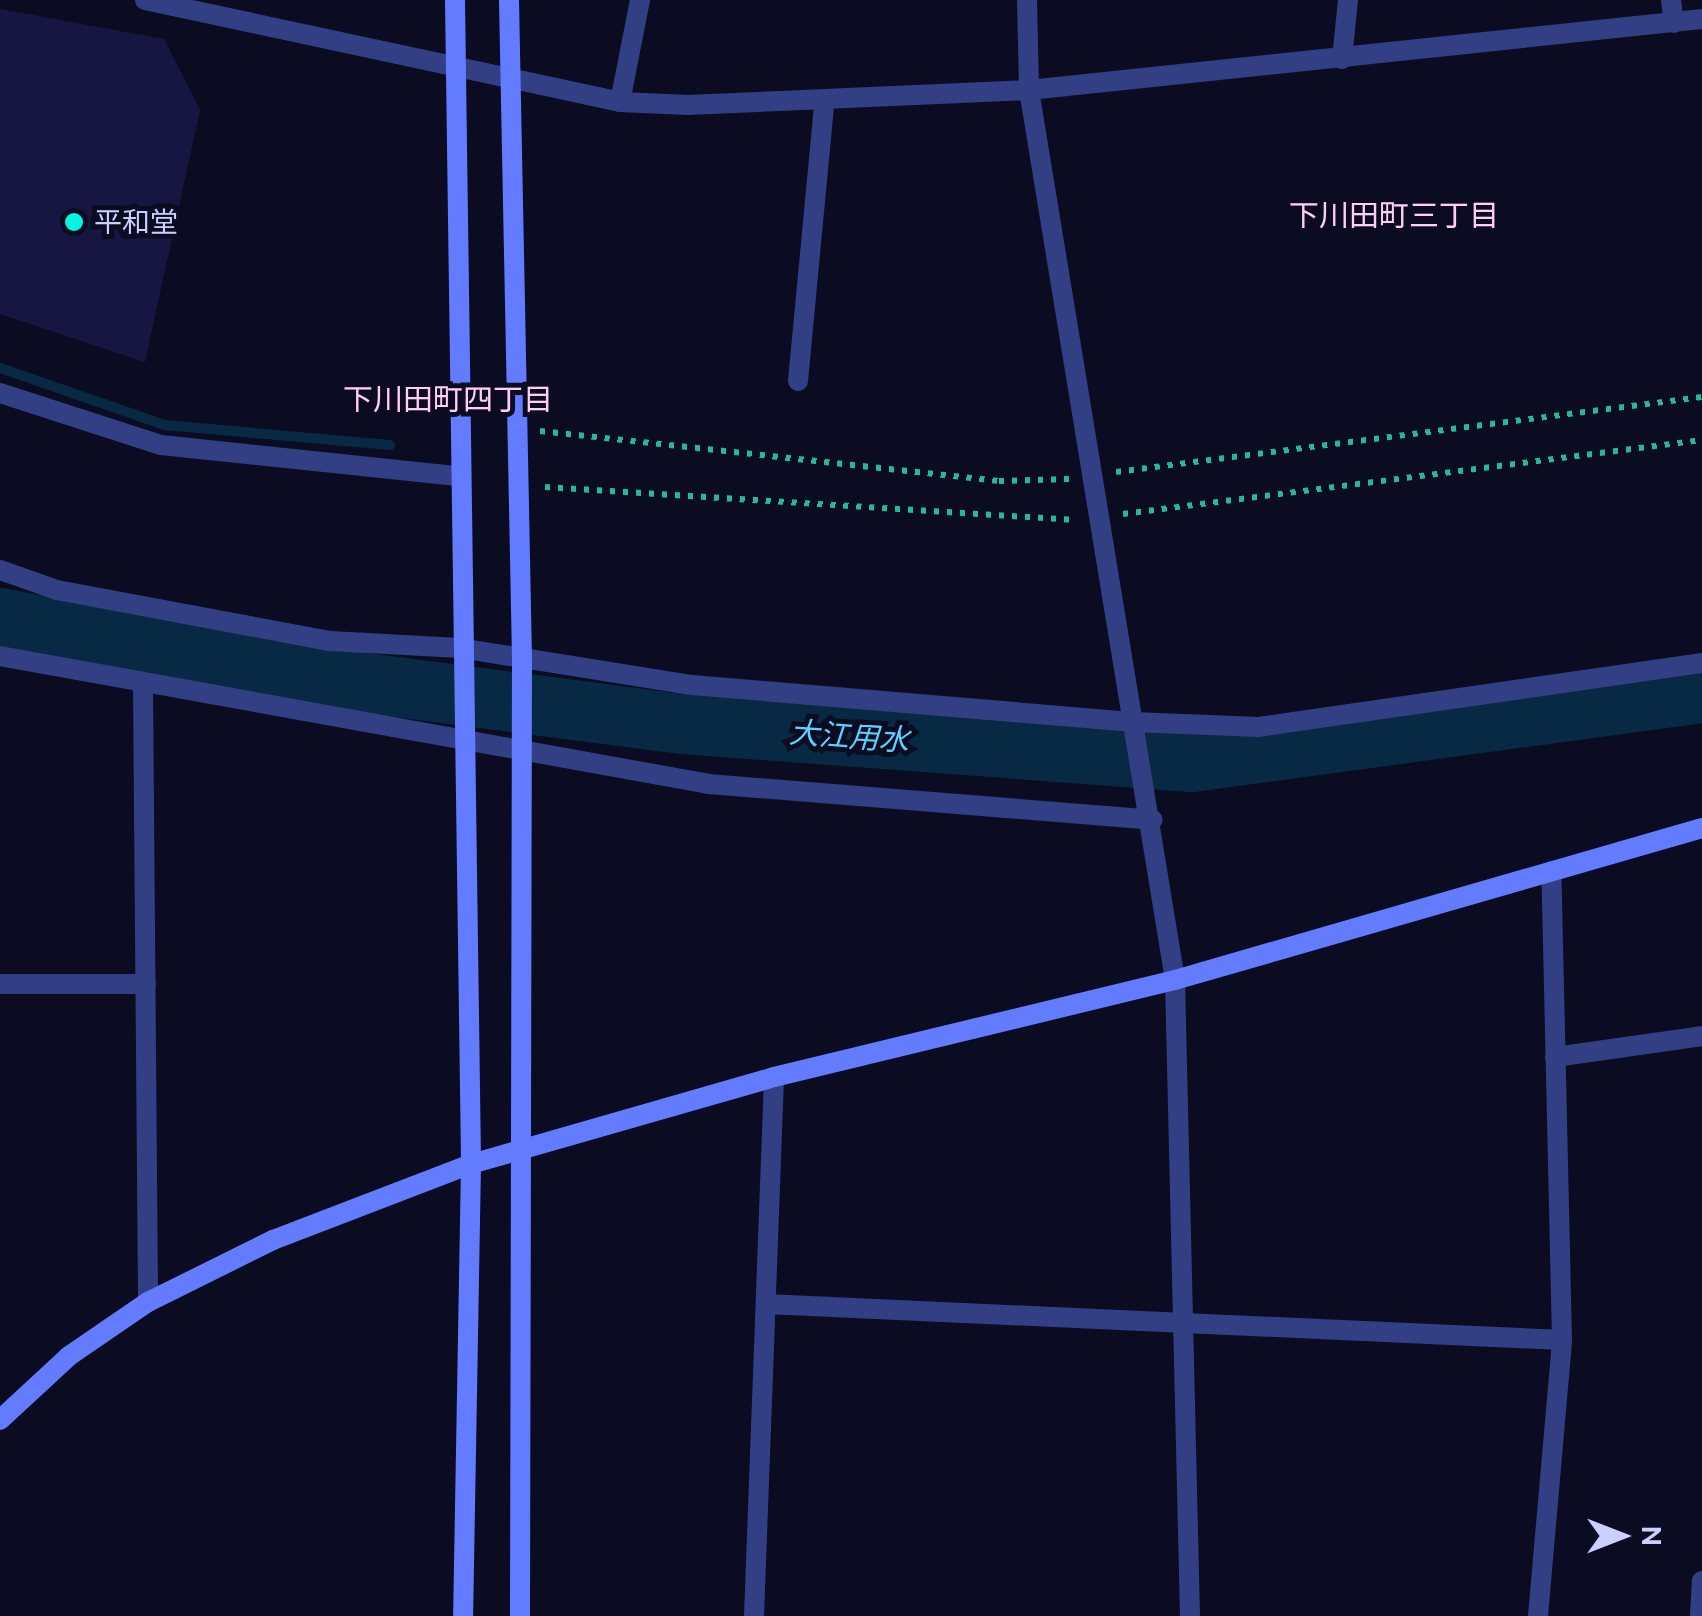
<!DOCTYPE html>
<meta charset="utf-8">
<style>
body{margin:0}
#map{position:relative;width:1702px;height:1616px;overflow:hidden;background:#0b0c21;font-family:Ubuntu,"Noto Sans JP",sans-serif}
div>[style]{position:absolute}
.stream>*{height:10px;margin:-5px;padding:0 5px;transform-origin:5px;border-radius:5px;background:#082944}
.river>*{height:60px;margin:-30px;padding:0 30px;transform-origin:30px;border-radius:30px;background:#082944}
.building>*{inset:0;background:#171643}
.path>*{height:6px;margin-top:-3px;transform-origin:0;background:repeating-linear-gradient(90deg,#25ba95 0 5px,transparent 0 13px)}
.street>*{height:20px;margin:-10px;padding:0 10px;transform-origin:10px;border-radius:10px;background:#333f84}
.secondary>*{height:20px;margin:-10px;padding:0 10px;transform-origin:10px;border-radius:10px;background:#637bff}
.dots>*{width:28px;height:28px;translate:-50% -50%;box-sizing:border-box;border:5px solid #0b0c21;border-radius:50%}
span{translate:-50% -50%;white-space:nowrap;text-align:center;line-height:1.15;-webkit-text-stroke:10px #0b0c21;paint-order:stroke}
.poi-label{font-size:28px;color:#cccfff}
.left{translate:0 -50%;text-align:left}
.neighbourhood-label{font-size:30px;color:#ffcef6}
.water-label{font-size:30px;color:#5ad1ff;font-style:italic}
.north{position:absolute;left:1572px;top:1486px;width:100px;height:100px;-webkit-text-stroke:8px #0b0c21;paint-order:stroke;rotate:90deg;font-size:28px;font-weight:700;line-height:40px;text-align:center;color:#cccfff}
.north::after{content:'';display:block;margin:auto;width:35px;height:45px;background:#cccfff;clip-path:polygon(50% 0,100% 100%,50% 72%,0 100%)}
</style>
<div id="map">
<div class="stream">
<i style="left:0;top:368px;width:175px;rotate:19.1deg"></i>
<i style="left:165px;top:425px;width:226px;rotate:5.1deg"></i>
</div>
<div class="river">
<i style="left:0;top:618px;width:309px;rotate:10.6deg"></i>
<i style="left:304px;top:675px;width:381px;rotate:7.4deg"></i>
<i style="left:682px;top:724px;width:511px;rotate:4.26deg"></i>
<i style="left:1192px;top:762px;width:515px;rotate:-7.7deg"></i>
</div>
<div class="building">
<i style="clip-path:polygon(0 9px,164px 39px,200px 110px,145px 362px,0 314px)"></i>
</div>
<div class="path">
<i style="left:540px;top:431px;width:462px;rotate:6.2deg"></i>
<i style="left:999px;top:481px;width:70px;rotate:-1.6deg"></i>
<i style="left:1116px;top:472px;width:591px;rotate:-7.29deg"></i>
<i style="left:545px;top:487px;width:532px;rotate:3.56deg"></i>
<i style="left:1123px;top:514px;width:584px;rotate:-7.28deg"></i>
</div>
<div class="street">
<i style="left:145px;top:0;width:486px;rotate:12.1deg"></i>
<i style="left:620px;top:102px;width:68px;rotate:2.5deg"></i>
<i style="left:688px;top:105px;width:341px;rotate:-2.5deg"></i>
<i style="left:1029px;top:90px;width:677px;rotate:-6.02deg"></i>
<i style="left:1027px;top:0;width:90px;rotate:88.7deg"></i>
<i style="left:1029px;top:90px;width:902px;rotate:80.68deg"></i>
<i style="left:1175px;top:980px;width:636px;rotate:88.65deg"></i>
<i style="left:1671px;top:0;width:23px;rotate:83deg"></i>
<i style="left:1342px;top:59px;width:59px;rotate:-84.2deg"></i>
<i style="left:620px;top:102px;width:104px;rotate:-78.9deg"></i>
<i style="left:798px;top:381px;width:277px;rotate:-84.6deg"></i>
<i style="left:0;top:393px;width:169px;rotate:17.9deg"></i>
<i style="left:161px;top:445px;width:298px;rotate:6deg"></i>
<i style="left:0;top:570px;width:60px;rotate:19.3deg"></i>
<i style="left:57px;top:590px;width:278px;rotate:10.6deg"></i>
<i style="left:330px;top:641px;width:130px;rotate:3.1deg"></i>
<i style="left:460px;top:648px;width:235px;rotate:9.1deg"></i>
<i style="left:692px;top:685px;width:444px;rotate:4.8deg"></i>
<i style="left:1134px;top:722px;width:124px;rotate:2.3deg"></i>
<i style="left:1258px;top:727px;width:449px;rotate:-8.2deg"></i>
<i style="left:0;top:656px;width:720px;rotate:10.23deg"></i>
<i style="left:709px;top:784px;width:445px;rotate:4.6deg"></i>
<i style="left:143px;top:686px;width:616px;rotate:89.53deg"></i>
<i style="left:0;top:984px;width:146px"></i>
<i style="left:1555px;top:1057px;width:148px;rotate:-8.1deg"></i>
<i style="left:766px;top:1304px;width:797px;rotate:2.59deg"></i>
<i style="left:754px;top:1616px;width:539px;rotate:-87.87deg"></i>
<i style="left:1538px;top:1616px;width:277px;rotate:-85deg"></i>
<i style="left:1562px;top:1340px;width:469px;rotate:-91.3deg"></i>
<i style="left:1700px;top:1616px;width:35px;rotate:-87deg"></i>
</div>
<div class="secondary">
<i style="left:455px;top:0;width:1164px;rotate:89.21deg"></i>
<i style="left:471px;top:1164px;width:452px;rotate:91deg"></i>
<i style="left:509px;top:0;width:657px;rotate:88.87deg"></i>
<i style="left:522px;top:657px;width:959px;rotate:90.12deg"></i>
<i style="left:0;top:1420px;width:94px;rotate:-42.8deg"></i>
<i style="left:69px;top:1356px;width:96px;rotate:-34.4deg"></i>
<i style="left:148px;top:1302px;width:140px;rotate:-26.4deg"></i>
<i style="left:273px;top:1240px;width:212px;rotate:-21deg"></i>
<i style="left:471px;top:1164px;width:315px;rotate:-16deg"></i>
<i style="left:774px;top:1077px;width:413px;rotate:-13.6deg"></i>
<i style="left:1175px;top:980px;width:548px;rotate:-16.09deg"></i>
</div>
<div class="dots">
<i style="left:74px;top:222px;background:#00f7e2"></i>
</div>
<div class="poi-label">
<span class="left" style="left:94px;top:222px">平和堂</span>
</div>
<div class="neighbourhood-label">
<span style="left:1394px;top:215px">下川田町三丁目</span>
<span style="left:448px;top:399px">下川田町四丁目</span>
</div>
<div class="water-label">
<span style="left:849px;top:736px;rotate:4deg">大江用水</span>
</div>
<div class="north">N</div>
</div>
